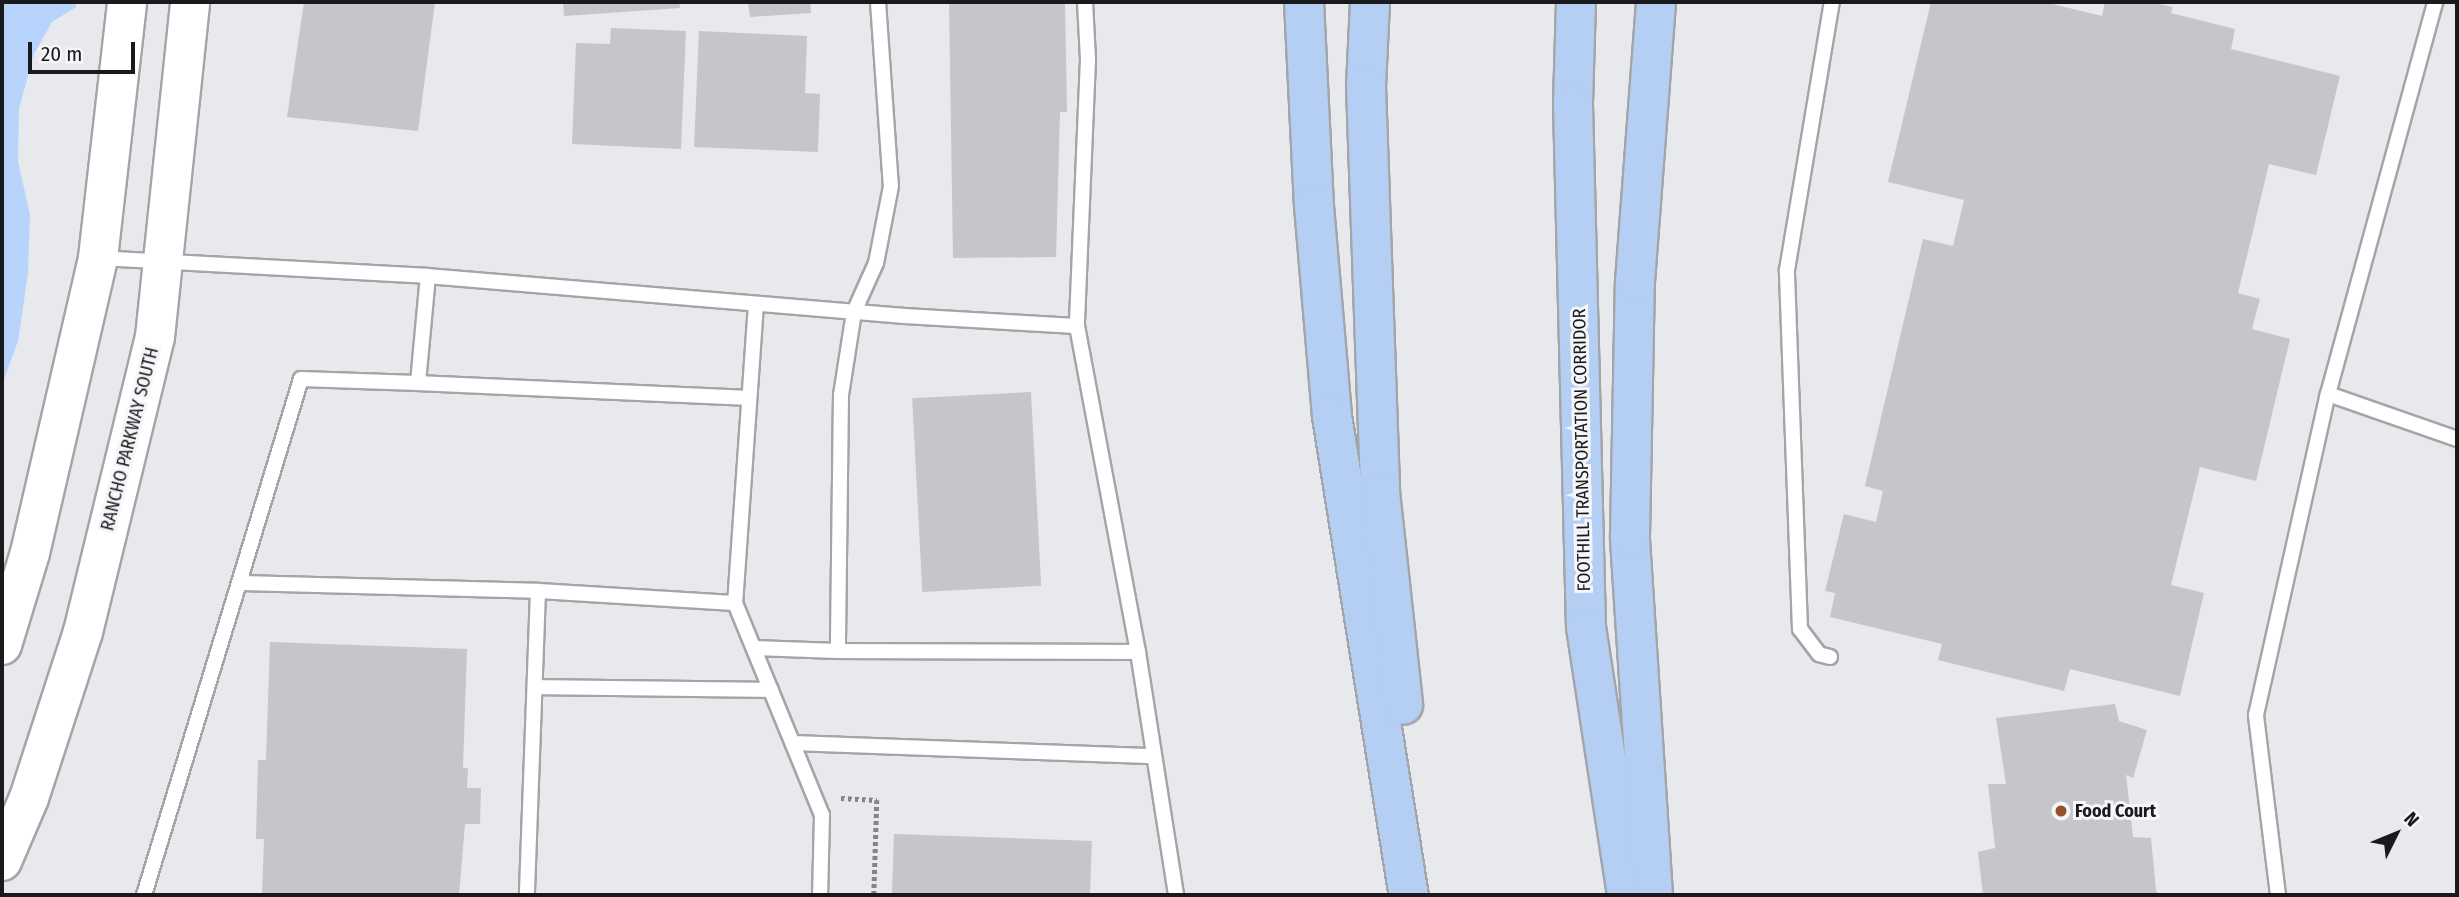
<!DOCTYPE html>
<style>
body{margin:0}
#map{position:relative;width:2459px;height:897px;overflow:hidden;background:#e7e9ec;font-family:"Fira Sans Condensed",sans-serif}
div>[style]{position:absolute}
.green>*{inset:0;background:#b7d4fd}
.building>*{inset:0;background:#c4c6c9;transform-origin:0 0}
.path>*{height:4.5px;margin-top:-2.25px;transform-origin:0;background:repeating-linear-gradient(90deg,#828486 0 3.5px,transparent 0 7px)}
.roads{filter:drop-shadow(2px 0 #a3a5a8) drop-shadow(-2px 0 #a3a5a8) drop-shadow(0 2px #a3a5a8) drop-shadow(0 -2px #a3a5a8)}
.lane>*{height:14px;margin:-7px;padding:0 7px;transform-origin:7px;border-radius:7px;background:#fff}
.secondary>*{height:38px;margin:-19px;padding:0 19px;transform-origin:19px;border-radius:19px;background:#fff}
.highway>*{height:38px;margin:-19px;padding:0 19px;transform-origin:19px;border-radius:19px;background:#b4cef4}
.dots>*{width:19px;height:19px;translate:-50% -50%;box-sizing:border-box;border:4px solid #f4f6f9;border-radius:50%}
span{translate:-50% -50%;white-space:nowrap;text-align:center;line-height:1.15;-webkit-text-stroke:6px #f4f6f9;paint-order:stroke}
.street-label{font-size:18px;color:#191a1b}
.poi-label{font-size:18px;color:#191a1b;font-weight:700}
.left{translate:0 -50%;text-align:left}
.frame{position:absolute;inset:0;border:4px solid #191a1b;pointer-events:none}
.north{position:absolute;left:2361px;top:799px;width:70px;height:70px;-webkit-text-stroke:5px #f4f6f9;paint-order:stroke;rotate:47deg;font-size:19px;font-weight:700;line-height:28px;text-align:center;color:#191a1b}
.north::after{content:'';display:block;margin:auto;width:24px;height:32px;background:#191a1b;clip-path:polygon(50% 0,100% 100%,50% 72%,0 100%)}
.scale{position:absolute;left:28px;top:42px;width:107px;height:32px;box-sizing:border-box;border:4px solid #191a1b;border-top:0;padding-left:9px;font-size:21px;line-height:24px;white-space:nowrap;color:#191a1b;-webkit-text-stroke:5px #f4f6f9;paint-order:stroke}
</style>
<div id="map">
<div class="green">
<i style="clip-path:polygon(2px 2px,76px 2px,76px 7px,52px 22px,34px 54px,19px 109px,18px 161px,30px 215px,28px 273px,18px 341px,2px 385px)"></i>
</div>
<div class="building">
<i style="clip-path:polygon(304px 2px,435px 2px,418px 131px,287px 117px)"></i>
<i style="clip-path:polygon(563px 2px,679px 2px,680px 8px,564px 16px)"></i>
<i style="clip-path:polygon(748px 2px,810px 2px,811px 13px,750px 17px)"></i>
<i style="clip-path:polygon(949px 2px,1065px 2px,1067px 112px,1060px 112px,1056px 257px,953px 258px)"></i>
<i style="clip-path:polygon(1931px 2px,2044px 2px,2102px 16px,2105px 2px,2150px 2px,2173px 7px,2171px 13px,2235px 29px,2231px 49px,2340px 76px,2316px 175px,2269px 164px,2238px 293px,2260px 299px,2252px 329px,2290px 339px,2256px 481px,2200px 467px,2171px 585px,2204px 593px,2180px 696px,2070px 669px,2064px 691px,1938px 660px,1942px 644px,1830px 617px,1835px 593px,1825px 591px,1844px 514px,1876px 522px,1883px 491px,1865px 486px,1923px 239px,1953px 246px,1964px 200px,1888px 182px)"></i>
<i style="clip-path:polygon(611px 28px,686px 31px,681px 149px,572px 144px,576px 43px,610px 44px)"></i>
<i style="clip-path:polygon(699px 31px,807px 36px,805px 93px,820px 94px,818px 152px,694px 147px)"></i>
<i style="left:1031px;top:392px;width:194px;height:119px;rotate:87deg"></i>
<i style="clip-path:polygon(270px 642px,467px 649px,463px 768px,468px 768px,467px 788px,481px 788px,480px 824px,465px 824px,459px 895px,262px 895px,264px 839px,256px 839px,258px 760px,266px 760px)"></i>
<i style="clip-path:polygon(2115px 704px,2119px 721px,2147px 730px,2133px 778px,2126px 775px,2133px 837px,2151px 838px,2156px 891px,2160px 895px,1983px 895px,1978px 852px,1995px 848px,1988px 784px,2006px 784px,1996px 718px)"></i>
<i style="left:894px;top:834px;width:198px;height:61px;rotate:2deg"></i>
</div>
<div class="path">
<i style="left:841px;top:798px;width:36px;rotate:3deg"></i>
<i style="left:877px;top:800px;width:95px;rotate:91.8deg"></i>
</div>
<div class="roads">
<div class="lane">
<i style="left:878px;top:2px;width:184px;rotate:86deg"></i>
<i style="left:891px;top:186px;width:78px;rotate:101deg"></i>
<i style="left:876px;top:263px;width:54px;rotate:114.2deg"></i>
<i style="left:854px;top:312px;width:84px;rotate:98.9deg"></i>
<i style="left:841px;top:395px;width:256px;rotate:90.7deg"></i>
<i style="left:838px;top:651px;width:300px;rotate:0.2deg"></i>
<i style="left:1085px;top:2px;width:57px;rotate:87deg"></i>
<i style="left:1088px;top:59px;width:267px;rotate:92.4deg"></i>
<i style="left:1077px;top:326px;width:332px;rotate:79.4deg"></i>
<i style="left:1138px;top:652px;width:246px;rotate:81.1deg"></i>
<i style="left:98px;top:258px;width:330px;rotate:3.1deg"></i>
<i style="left:428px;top:276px;width:477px;rotate:4.8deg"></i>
<i style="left:903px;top:316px;width:174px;rotate:3.3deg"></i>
<i style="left:756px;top:304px;width:300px;rotate:94deg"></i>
<i style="left:735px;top:603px;width:229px;rotate:67.7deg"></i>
<i style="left:822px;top:815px;width:80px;rotate:91.4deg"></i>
<i style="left:418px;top:383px;width:331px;rotate:2.6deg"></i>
<i style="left:2328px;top:394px;width:137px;rotate:19.2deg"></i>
<i style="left:239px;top:583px;width:299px;rotate:1.5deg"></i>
<i style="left:538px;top:591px;width:304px;rotate:92.1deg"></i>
<i style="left:538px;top:591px;width:197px;rotate:3.5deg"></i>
<i style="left:754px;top:648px;width:84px;rotate:2deg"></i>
<i style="left:1830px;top:657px;width:11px;rotate:-165deg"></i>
<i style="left:1819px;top:654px;width:31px;rotate:-127deg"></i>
<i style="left:1800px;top:629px;width:359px;rotate:-92.1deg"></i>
<i style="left:1787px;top:270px;width:272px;rotate:-80.5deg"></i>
<i style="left:535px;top:687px;width:236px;rotate:0.7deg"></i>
<i style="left:793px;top:743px;width:361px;rotate:2.1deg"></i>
<i style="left:144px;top:895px;width:539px;rotate:-73.08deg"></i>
<i style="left:301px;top:379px;width:117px;rotate:2deg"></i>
<i style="left:418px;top:383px;width:107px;rotate:-84.7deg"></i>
<i style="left:2278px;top:895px;width:181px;rotate:-97deg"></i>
<i style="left:2256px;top:715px;width:329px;rotate:-77.4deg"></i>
<i style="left:2328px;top:394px;width:406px;rotate:-74.7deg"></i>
</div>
<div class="secondary">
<i style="left:2px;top:645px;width:96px;rotate:-73.1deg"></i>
<i style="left:30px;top:553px;width:303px;rotate:-77deg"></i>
<i style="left:98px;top:258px;width:258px;rotate:-83.5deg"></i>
<i style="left:2px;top:861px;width:69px;rotate:-66.8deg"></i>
<i style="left:29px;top:798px;width:175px;rotate:-72deg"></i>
<i style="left:83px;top:632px;width:304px;rotate:-76.3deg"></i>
<i style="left:155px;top:337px;width:337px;rotate:-84deg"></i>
</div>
<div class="highway">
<i style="left:1304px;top:2px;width:204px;rotate:87.2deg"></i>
<i style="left:1314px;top:206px;width:211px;rotate:85.1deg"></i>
<i style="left:1332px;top:416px;width:485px;rotate:80.9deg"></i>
<i style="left:1370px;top:2px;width:84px;rotate:92.7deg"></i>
<i style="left:1366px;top:86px;width:406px;rotate:88deg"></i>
<i style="left:1380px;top:492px;width:214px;rotate:83.8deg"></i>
<i style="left:1576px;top:2px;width:102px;rotate:91.7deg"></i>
<i style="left:1573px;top:104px;width:523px;rotate:88.58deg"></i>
<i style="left:1586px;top:627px;width:271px;rotate:81.3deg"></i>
<i style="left:1653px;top:895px;width:360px;rotate:-93.7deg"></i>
<i style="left:1630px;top:536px;width:254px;rotate:-88.9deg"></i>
<i style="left:1635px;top:282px;width:281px;rotate:-85.7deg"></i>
</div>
</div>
<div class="dots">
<i style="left:2061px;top:811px;background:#965028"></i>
</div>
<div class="street-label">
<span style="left:130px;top:439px;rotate:-76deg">RANCHO PARKWAY SOUTH</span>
<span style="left:1582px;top:450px;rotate:-91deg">FOOTHILL TRANSPORTATION CORRIDOR</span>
</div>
<div class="poi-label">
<span class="left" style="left:2075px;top:811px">Food Court</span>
</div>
<div class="frame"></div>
<div class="north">N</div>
<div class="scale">20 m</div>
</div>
